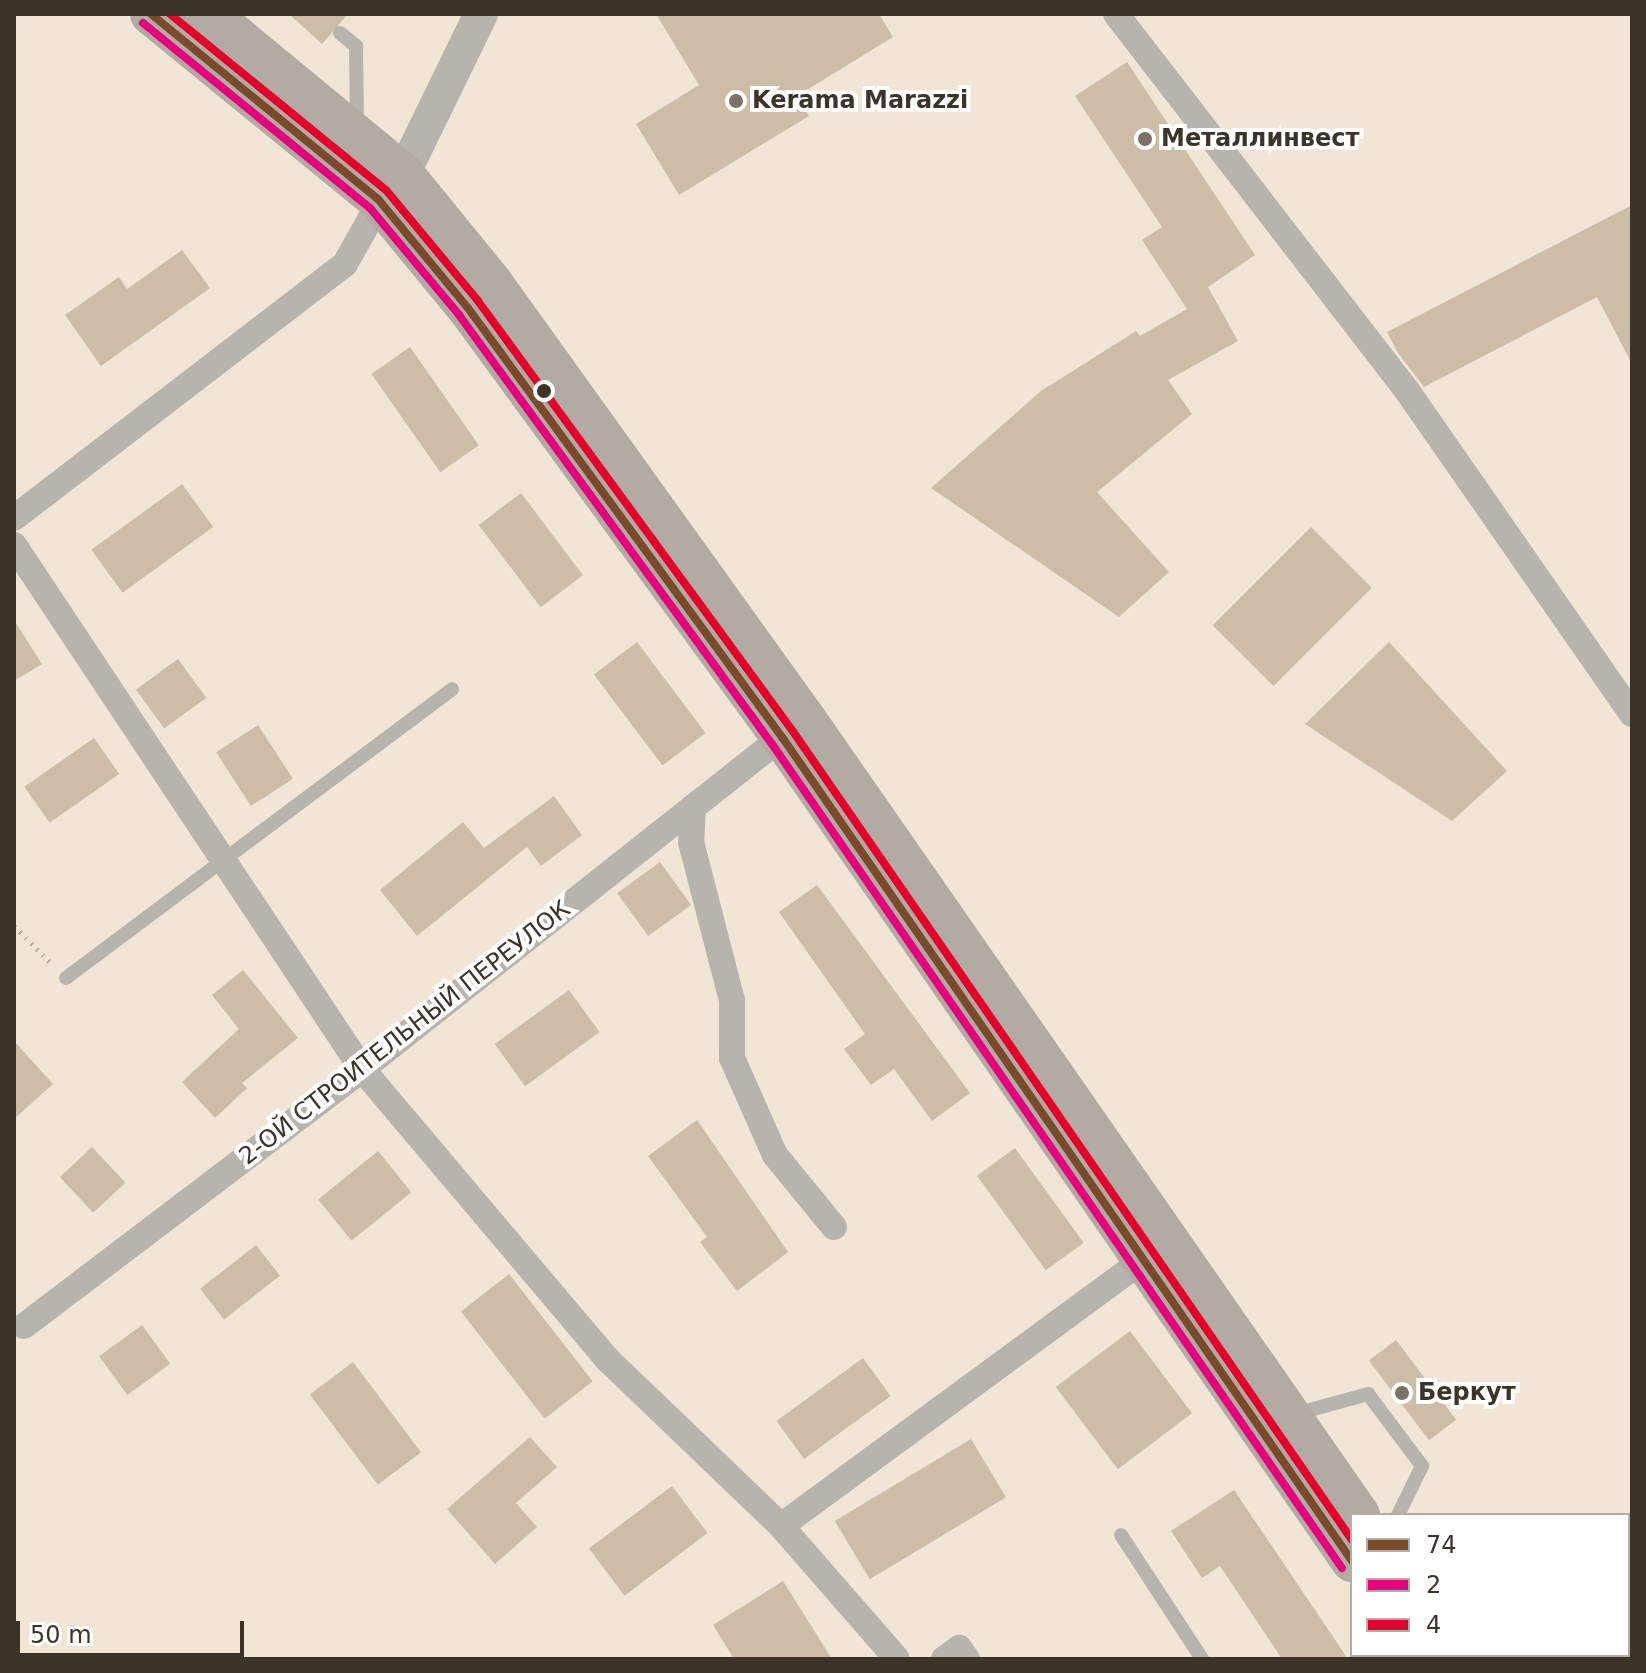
<!DOCTYPE html>
<meta charset="utf-8">
<style>
body{margin:0}
#map{position:relative;width:1646px;height:1673px;overflow:hidden;background:#f1e5d6;font-family:"DejaVu Sans",sans-serif}
div>[style]{position:absolute}
.building>*{inset:0;background:#cdbda6;transform-origin:0 0}
.path>*{height:5px;margin-top:-2.5px;transform-origin:0;background:repeating-linear-gradient(90deg,#b4afa7 0 2px,transparent 0 8px)}
.service>*{height:14px;margin:-7px;padding:0 7px;transform-origin:7px;border-radius:7px;background:#b7b3ad}
.minor>*{height:26px;margin:-13px;padding:0 13px;transform-origin:13px;border-radius:13px;background:#b7b3ad}
.tertiary>*{height:34px;margin:-17px;padding:0 17px;transform-origin:17px;border-radius:17px;background:#b7b3ad}
.primary>*{height:42px;margin:-21px;padding:0 21px;transform-origin:21px;border-radius:21px;background:#b1aba3}
.bus-1>*{height:8px;margin:-4px;padding:0 4px;transform-origin:4px;border-radius:4px;background:#7a4b2a}
.bus-2>*{height:8px;margin:-4px;padding:0 4px;transform-origin:4px;border-radius:4px;background:#e5007d}
.bus-3>*{height:8px;margin:-4px;padding:0 4px;transform-origin:4px;border-radius:4px;background:#e4002b}
.dots>*{width:22px;height:22px;translate:-50% -50%;box-sizing:border-box;border:4px solid #fff;border-radius:50%}
span{translate:-50% -50%;white-space:nowrap;text-align:center;line-height:1.15;-webkit-text-stroke:8px #fff;paint-order:stroke}
.poi-label{font-size:24px;color:#3d3429;font-weight:700}
.left{translate:0 -50%;text-align:left}
.street-label{font-size:24px;color:#3d3429}
.frame{position:absolute;inset:0;border:16px solid #3d3429;pointer-events:none}
.legend{position:absolute;left:1350px;top:1513px;width:280px;height:144px;box-sizing:border-box;background:#fff;border:2px solid #b1aea9;margin:0;padding:10px 14px;list-style:none;font-size:24px;color:#3d3429}
.legend li{display:flex;align-items:center;gap:16px;height:40px}
.legend b{width:40px;border:2px solid #b1aea9}
.scale{position:absolute;left:16px;top:1621px;width:228px;height:36px;box-sizing:border-box;border:4px solid #3d3429;border-top:0;padding-left:10px;font-size:24px;line-height:28px;white-space:nowrap;color:#3d3429;-webkit-text-stroke:6px #fff;paint-order:stroke}
</style>
<div id="map">
<div class="building">
<i style="clip-path:polygon(289px 14px,348px 14px,322px 44px)"></i>
<i style="clip-path:polygon(656px 14px,879px 14px,893px 37px,797px 96px,809px 116px,679px 195px,636px 124px,699px 85px)"></i>
<i style="clip-path:polygon(1127px 62px,1255px 255px,1208px 287px,1238px 341px,1168px 380px,1192px 414px,1097px 492px,1169px 572px,1119px 617px,931px 488px,1041px 391px,1136px 331px,1140px 336px,1187px 309px,1142px 240px,1162px 227px,1075px 96px)"></i>
<i style="clip-path:polygon(1632px 205px,1632px 364px,1597px 297px,1424px 387px,1398px 353px,1387px 332px)"></i>
<i style="clip-path:polygon(182px 250px,210px 288px,101px 366px,65px 315px,119px 277px,127px 289px)"></i>
<i style="left:410px;top:347px;width:120px;height:47px;rotate:55deg"></i>
<i style="left:182px;top:484px;width:53px;height:112px;rotate:54deg"></i>
<i style="left:521px;top:493px;width:103px;height:53px;rotate:53deg"></i>
<i style="left:1311px;top:527px;width:86px;height:139px;rotate:45deg"></i>
<i style="clip-path:polygon(14px 620px,42px 664px,14px 681px)"></i>
<i style="left:637px;top:642px;width:114px;height:54px;rotate:53deg"></i>
<i style="clip-path:polygon(1389px 642px,1507px 771px,1452px 821px,1305px 724px)"></i>
<i style="left:178px;top:659px;width:48px;height:52px;rotate:54deg"></i>
<i style="left:258px;top:725px;width:64px;height:50px;rotate:57deg"></i>
<i style="left:94px;top:738px;width:44px;height:85px;rotate:55deg"></i>
<i style="clip-path:polygon(554px 796px,582px 835px,541px 866px,527px 847px,417px 936px,380px 890px,463px 822px,484px 848px)"></i>
<i style="left:660px;top:862px;width:53px;height:53px;rotate:54deg"></i>
<i style="clip-path:polygon(817px 885px,970px 1093px,932px 1121px,894px 1069px,871px 1085px,844px 1049px,865px 1034px,779px 912px)"></i>
<i style="clip-path:polygon(243px 970px,298px 1038px,242px 1083px,247px 1088px,215px 1118px,182px 1082px,239px 1029px,212px 995px)"></i>
<i style="left:569px;top:990px;width:52px;height:92px;rotate:54deg"></i>
<i style="clip-path:polygon(14px 1041px,53px 1084px,14px 1119px)"></i>
<i style="clip-path:polygon(697px 1120px,788px 1252px,737px 1291px,700px 1242px,707px 1237px,648px 1156px)"></i>
<i style="left:92px;top:1147px;width:49px;height:44px;rotate:47deg"></i>
<i style="left:1015px;top:1148px;width:117px;height:47px;rotate:54deg"></i>
<i style="left:378px;top:1151px;width:53px;height:77px;rotate:51deg"></i>
<i style="left:256px;top:1245px;width:39px;height:71px;rotate:52deg"></i>
<i style="left:509px;top:1274px;width:136px;height:61px;rotate:52deg"></i>
<i style="left:142px;top:1325px;width:48px;height:53px;rotate:54deg"></i>
<i style="left:1130px;top:1331px;width:103px;height:93px;rotate:53deg"></i>
<i style="left:1396px;top:1340px;width:100px;height:34px;rotate:53deg"></i>
<i style="left:863px;top:1358px;width:47px;height:107px;rotate:54deg"></i>
<i style="left:353px;top:1362px;width:113px;height:54px;rotate:53deg"></i>
<i style="clip-path:polygon(530px 1437px,557px 1467px,516px 1503px,537px 1527px,495px 1564px,447px 1509px)"></i>
<i style="left:971px;top:1439px;width:68px;height:159px;rotate:59deg"></i>
<i style="left:672px;top:1486px;width:59px;height:104px;rotate:53deg"></i>
<i style="clip-path:polygon(1234px 1490px,1348px 1659px,1282px 1659px,1220px 1566px,1202px 1578px,1171px 1531px)"></i>
<i style="clip-path:polygon(783px 1581px,832px 1659px,734px 1659px,713px 1625px)"></i>
</div>
<div class="path">
<i style="left:14px;top:926px;width:52px;rotate:45deg"></i>
</div>
<div class="service">
<i style="left:340px;top:33px;width:21px;rotate:39deg"></i>
<i style="left:356px;top:46px;width:81px;rotate:89.3deg"></i>
<i style="left:66px;top:978px;width:482px;rotate:-36.8deg"></i>
<i style="left:1295px;top:1414px;width:76px;rotate:-15.3deg"></i>
<i style="left:1368px;top:1394px;width:90px;rotate:53.1deg"></i>
<i style="left:1422px;top:1466px;width:55px;rotate:116.1deg"></i>
<i style="left:1121px;top:1535px;width:148px;rotate:56.8deg"></i>
</div>
<div class="minor">
<i style="left:1116px;top:14px;width:478px;rotate:52.3deg"></i>
<i style="left:1408px;top:392px;width:392px;rotate:55.2deg"></i>
<i style="left:14px;top:518px;width:417px;rotate:-37.5deg"></i>
<i style="left:345px;top:264px;width:84px;rotate:-60.7deg"></i>
<i style="left:14px;top:545px;width:629px;rotate:56.41deg"></i>
<i style="left:362px;top:1069px;width:380px;rotate:49.8deg"></i>
<i style="left:607px;top:1359px;width:241px;rotate:43.8deg"></i>
<i style="left:781px;top:1526px;width:176px;rotate:48.9deg"></i>
<i style="left:693px;top:807px;width:35px;rotate:93deg"></i>
<i style="left:691px;top:842px;width:163px;rotate:75.5deg"></i>
<i style="left:732px;top:1000px;width:58px;rotate:90deg"></i>
<i style="left:732px;top:1058px;width:106px;rotate:66.1deg"></i>
<i style="left:775px;top:1155px;width:93px;rotate:50.7deg"></i>
<i style="left:24px;top:1326px;width:425px;rotate:-37.2deg"></i>
<i style="left:362px;top:1069px;width:535px;rotate:-38.33deg"></i>
<i style="left:781px;top:1526px;width:464px;rotate:-36.3deg"></i>
<i style="left:944px;top:1659px;width:19px;rotate:-36deg"></i>
<i style="left:959px;top:1648px;width:14px;rotate:54deg"></i>
</div>
<div class="tertiary">
<i style="left:403px;top:174px;width:178px;rotate:-64deg"></i>
</div>
<div class="primary">
<i style="left:151px;top:14px;width:293px;rotate:39.2deg"></i>
<i style="left:378px;top:199px;width:141px;rotate:50.5deg"></i>
<i style="left:468px;top:308px;width:532px;rotate:53.8deg"></i>
<i style="left:782px;top:737px;width:1002px;rotate:55.33deg"></i>
<i style="left:209px;top:14px;width:251px;rotate:39.5deg"></i>
<i style="left:403px;top:174px;width:139px;rotate:50.8deg"></i>
<i style="left:491px;top:282px;width:538px;rotate:54.3deg"></i>
<i style="left:805px;top:719px;width:970px;rotate:55.16deg"></i>
<i style="left:1418px;top:1655px;width:4px;rotate:63deg"></i>
<i style="left:1457px;top:1655px;width:5px;rotate:53deg"></i>
</div>
<div class="bus-1">
<i style="left:151px;top:14px;width:293px;rotate:39.2deg"></i>
<i style="left:378px;top:199px;width:141px;rotate:50.5deg"></i>
<i style="left:468px;top:308px;width:532px;rotate:53.8deg"></i>
<i style="left:782px;top:737px;width:1002px;rotate:55.33deg"></i>
</div>
<div class="bus-2">
<i style="left:143px;top:23px;width:293px;rotate:39.2deg"></i>
<i style="left:370px;top:208px;width:139px;rotate:50.2deg"></i>
<i style="left:459px;top:315px;width:531px;rotate:53.89deg"></i>
<i style="left:772px;top:744px;width:1002px;rotate:55.33deg"></i>
</div>
<div class="bus-3">
<i style="left:170px;top:14px;width:279px;rotate:39.2deg"></i>
<i style="left:386px;top:190px;width:144px;rotate:50.3deg"></i>
<i style="left:478px;top:301px;width:532px;rotate:53.8deg"></i>
<i style="left:792px;top:730px;width:985px;rotate:55.34deg"></i>
</div>
<div class="dots">
<i style="left:736px;top:101px;background:#7c7266"></i>
<i style="left:1145px;top:139px;background:#7c7266"></i>
<i style="left:544px;top:391px;background:#3d3429"></i>
<i style="left:1402px;top:1393px;background:#7c7266"></i>
</div>
<div class="poi-label">
<span class="left" style="left:752px;top:101px">Kerama Marazzi</span>
<span class="left" style="left:1161px;top:139px">Металлинвест</span>
<span class="left" style="left:1418px;top:1393px">Беркут</span>
</div>
<div class="street-label">
<span style="left:405px;top:1033px;rotate:-38deg">2-ОЙ СТРОИТЕЛЬНЫЙ ПЕРЕУЛОК</span>
</div>
<div class="frame"></div>
<ul class="legend">
<li><b style="height:10px;background:#7a4b2a"></b>74</li>
<li><b style="height:10px;background:#e5007d"></b>2</li>
<li><b style="height:10px;background:#e4002b"></b>4</li>
</ul>
<div class="scale">50 m</div>
</div>
